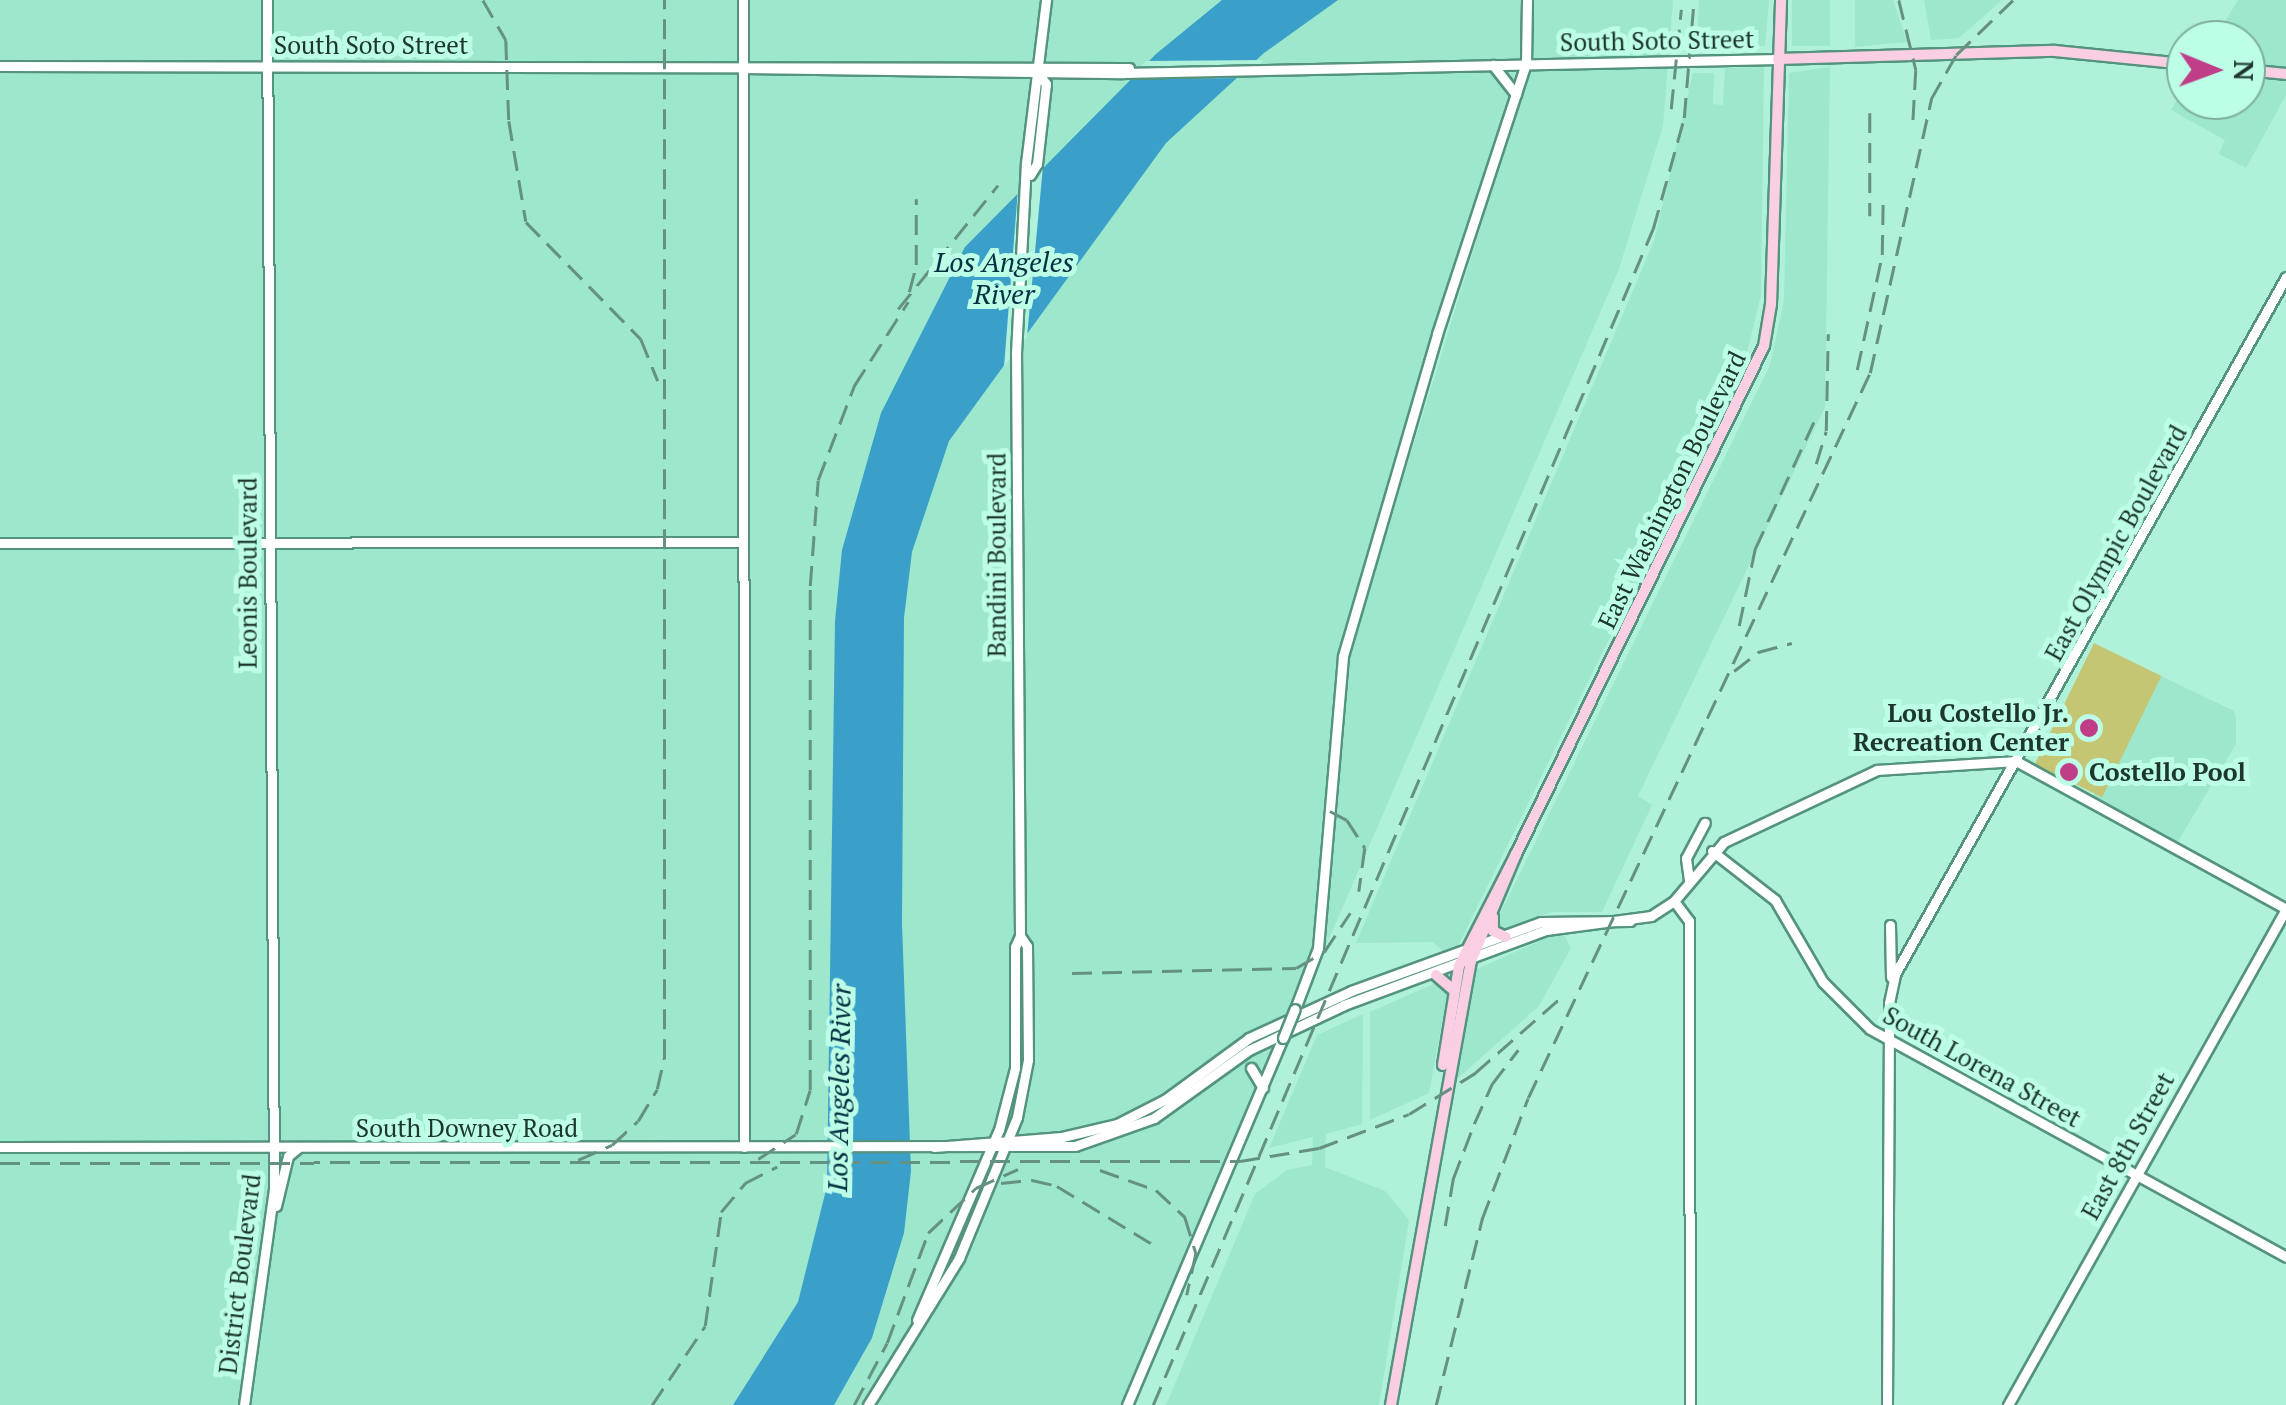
<!DOCTYPE html>
<style>
body{margin:0}
#map{position:relative;width:2286px;height:1405px;overflow:hidden;background:#b0f1d9;font-family:"PT Serif",serif}
div>[style]{position:absolute}
.built>*{inset:0;background:#9de7cc;transform-origin:0 0}
.green>*{inset:0;background:#c4c673;transform-origin:0 0}
.water>*{inset:0;background:#3aa0ca}
.pier>*{inset:0;background:#b0f1d9}
.roads{filter:drop-shadow(2px 0 #54937d) drop-shadow(-2px 0 #54937d) drop-shadow(0 2px #54937d) drop-shadow(0 -2px #54937d)}
.secondary>*{height:9px;margin:-4.5px;padding:0 4.5px;transform-origin:4.5px;border-radius:4.5px;background:#fff}
.primary>*{height:10px;margin:-5px;padding:0 5px;transform-origin:5px;border-radius:5px;background:#facfe3}
.rail>*{height:2.5px;margin-top:-1.25px;transform-origin:0;background:repeating-linear-gradient(90deg,#649180 0 20px,transparent 0 30px)}
.bridges{filter:drop-shadow(2px 0 #54937d) drop-shadow(-2px 0 #54937d) drop-shadow(0 2px #54937d) drop-shadow(0 -2px #54937d)}
.secondary-bridge>*{height:9px;margin:-4.5px;padding:0 4.5px;transform-origin:4.5px;border-radius:4.5px;background:#fff}
.dots>*{width:28px;height:28px;translate:-50% -50%;box-sizing:border-box;border:5px solid #bdfee6;border-radius:50%}
span{translate:-50% -50%;white-space:nowrap;text-align:center;line-height:1.15;-webkit-text-stroke:10px #bdfee6;paint-order:stroke}
.street-label{font-size:25px;color:#1d372e}
.poi-label{font-size:25px;color:#1d372e;font-weight:700}
.right{translate:-100% -50%;text-align:right}
.left{translate:0 -50%;text-align:left}
.water-label{font-size:28px;color:#033143;font-style:italic}
.north{position:absolute;left:2166px;top:20px;width:100px;height:100px;box-sizing:border-box;background:#bdfee6;border:2px solid #7dae9c;border-radius:50%;rotate:91deg;font-size:28px;font-weight:700;line-height:40px;text-align:center;color:#1d372e}
.north::after{content:'';display:block;margin:auto;width:35px;height:45px;background:#c03e87;clip-path:polygon(50% 0,100% 100%,50% 72%,0 100%)}
</style>
<div id="map">
<div class="built">
<i style="clip-path:polygon(0 0,1522px 0,1521px 55px,1342px 648px,1313px 954px,1122px 1405px,0 1405px)"></i>
<i style="clip-path:polygon(1533px 0,1673px 0,1663px 126px,1619px 269px,1325px 948px,1350px 652px,1532px 59px)"></i>
<i style="clip-path:polygon(1699px 0,1769px 0,1765px 46px,1697px 49px)"></i>
<i style="left:1792px;top:0;width:38px;height:46px"></i>
<i style="clip-path:polygon(1855px 0,1893px 0,1907px 42px,1855px 47px)"></i>
<i style="clip-path:polygon(1924px 0,2002px 0,1959px 38px,1931px 40px)"></i>
<i style="clip-path:polygon(2238px 0,2286px 0,2286px 95px,2246px 168px,2219px 154px,2225px 140px,2171px 110px,2186px 85px,2186px 100px,2246px 100px,2246px 40px,2214px 40px)"></i>
<i style="clip-path:polygon(1764px 67px,1761px 295px,1744px 365px,1456px 950px,1446px 954px,1433px 942px,1356px 943px,1654px 241px,1693px 73px,1714px 73px,1713px 104px,1723px 105px,1725px 68px)"></i>
<i style="clip-path:polygon(1830px 67px,1825px 407px,1638px 796px,1652px 805px,1602px 912px,1552px 912px,1501px 930px,1495px 924px,1770px 365px,1784px 300px,1789px 73px)"></i>
<i style="clip-path:polygon(2161px 676px,2234px 711px,2236px 718px,2236px 744px,2177px 843px,2093px 797px)"></i>
<i style="clip-path:polygon(1562px 931px,1571px 948px,1539px 1006px,1457px 1079px,1477px 969px)"></i>
<i style="clip-path:polygon(1438px 982px,1448px 990px,1429px 1093px,1370px 1120px,1370px 1012px)"></i>
<i style="clip-path:polygon(1363px 1014px,1362px 1124px,1326px 1134px,1325px 1167px,1385px 1191px,1409px 1220px,1379px 1405px,1166px 1405px,1255px 1194px,1287px 1170px,1312px 1165px,1313px 1137px,1269px 1148px,1317px 1035px)"></i>
</div>
<div class="green">
<i style="left:2094px;top:643px;width:75px;height:135px;rotate:26deg"></i>
</div>
<div class="water">
<i style="clip-path:polygon(1222px 0,1338px 0,1264px 53px,1166px 143px,949px 441px,912px 552px,904px 618px,902px 924px,911px 1171px,904px 1233px,872px 1338px,834px 1405px,733px 1405px,798px 1302px,827px 1186px,835px 621px,842px 550px,881px 413px,965px 247px,1156px 54px)"></i>
</div>
<div class="pier">
<i style="clip-path:polygon(1264px 60px,1244px 78px,1129px 79px,1146px 61px)"></i>
<i style="clip-path:polygon(1043px 166px,1027px 337px,1004px 367px,1018px 189px)"></i>
</div>
<div class="roads">
<div class="secondary">
<i style="left:743px;top:0;width:1147px;rotate:89.95deg"></i>
<i style="left:1493px;top:65px;width:37px;rotate:52deg"></i>
<i style="left:0;top:66px;width:1129px;rotate:0.1deg"></i>
<i style="left:743px;top:68px;width:380px;rotate:0.8deg"></i>
<i style="left:1123px;top:73px;width:655px;rotate:-1.22deg"></i>
<i style="left:1030px;top:175px;width:13px;rotate:-58deg"></i>
<i style="left:1037px;top:164px;width:81px;rotate:-83.6deg"></i>
<i style="left:1046px;top:84px;width:9px;rotate:-126deg"></i>
<i style="left:0;top:543px;width:743px;rotate:-0.08deg"></i>
<i style="left:1712px;top:851px;width:80px;rotate:37.9deg"></i>
<i style="left:1775px;top:900px;width:95px;rotate:59.7deg"></i>
<i style="left:1823px;top:982px;width:66px;rotate:45deg"></i>
<i style="left:1870px;top:1029px;width:474px;rotate:28.7deg"></i>
<i style="left:1689px;top:880px;width:22px;rotate:-98deg"></i>
<i style="left:1686px;top:858px;width:40px;rotate:-62deg"></i>
<i style="left:1674px;top:901px;width:25px;rotate:53deg"></i>
<i style="left:1689px;top:921px;width:484px;rotate:89.9deg"></i>
<i style="left:1890px;top:925px;width:52px;rotate:88.9deg"></i>
<i style="left:1295px;top:1009px;width:65px;rotate:-69.3deg"></i>
<i style="left:1318px;top:948px;width:293px;rotate:-85.1deg"></i>
<i style="left:1343px;top:656px;width:335px;rotate:-73.7deg"></i>
<i style="left:1437px;top:334px;width:284px;rotate:-71.8deg"></i>
<i style="left:1526px;top:64px;width:64px;rotate:-89.1deg"></i>
<i style="left:1251px;top:1068px;width:23px;rotate:59deg"></i>
<i style="left:0;top:1147px;width:1075px;rotate:-0.05deg"></i>
<i style="left:1075px;top:1146px;width:84px;rotate:-19.5deg"></i>
<i style="left:1154px;top:1118px;width:117px;rotate:-35.6deg"></i>
<i style="left:1249px;top:1050px;width:105px;rotate:-25.3deg"></i>
<i style="left:1344px;top:1005px;width:215px;rotate:-20.4deg"></i>
<i style="left:1546px;top:930px;width:106px;rotate:-7.6deg"></i>
<i style="left:1651px;top:916px;width:27px;rotate:-33deg"></i>
<i style="left:1674px;top:901px;width:77px;rotate:-49.7deg"></i>
<i style="left:1724px;top:842px;width:169px;rotate:-25.2deg"></i>
<i style="left:1877px;top:770px;width:139px;rotate:-3.7deg"></i>
<i style="left:2016px;top:761px;width:308px;rotate:28.7deg"></i>
<i style="left:2286px;top:909px;width:569px;rotate:119.27deg"></i>
<i style="left:934px;top:1147px;width:128px;rotate:-4.5deg"></i>
<i style="left:1062px;top:1137px;width:57px;rotate:-13.3deg"></i>
<i style="left:1117px;top:1124px;width:55px;rotate:-27deg"></i>
<i style="left:1166px;top:1099px;width:103px;rotate:-36.3deg"></i>
<i style="left:1249px;top:1038px;width:112px;rotate:-24.7deg"></i>
<i style="left:1351px;top:991px;width:202px;rotate:-20deg"></i>
<i style="left:1541px;top:922px;width:89px;rotate:-0.6deg"></i>
<i style="left:276px;top:1206px;width:51px;rotate:-76.5deg"></i>
<i style="left:288px;top:1156px;width:13px;rotate:-39deg"></i>
<i style="left:917px;top:1320px;width:207px;rotate:-66.7deg"></i>
<i style="left:999px;top:1130px;width:64px;rotate:-75.5deg"></i>
<i style="left:1015px;top:1068px;width:121px;rotate:-90deg"></i>
<i style="left:1015px;top:947px;width:12px;rotate:-66deg"></i>
<i style="left:1020px;top:936px;width:583px;rotate:-90.39deg"></i>
<i style="left:1016px;top:353px;width:190px;rotate:-87deg"></i>
<i style="left:1026px;top:163px;width:164px;rotate:-83deg"></i>
<i style="left:244px;top:1405px;width:218px;rotate:-82.1deg"></i>
<i style="left:274px;top:1189px;width:1189px;rotate:-90.34deg"></i>
<i style="left:868px;top:1405px;width:173px;rotate:-58.2deg"></i>
<i style="left:959px;top:1258px;width:152px;rotate:-67.6deg"></i>
<i style="left:1017px;top:1117px;width:58px;rotate:-79.1deg"></i>
<i style="left:1028px;top:1060px;width:114px;rotate:-90.5deg"></i>
<i style="left:1027px;top:946px;width:12px;rotate:-125deg"></i>
<i style="left:1127px;top:1405px;width:399px;rotate:-67deg"></i>
<i style="left:1887px;top:1405px;width:402px;rotate:-89.7deg"></i>
<i style="left:1889px;top:1003px;width:30px;rotate:-78deg"></i>
<i style="left:1895px;top:974px;width:799px;rotate:-60.71deg"></i>
</div>
<div class="primary">
<i style="left:1778px;top:59px;width:277px;rotate:-1.7deg"></i>
<i style="left:2055px;top:51px;width:132px;rotate:5.7deg"></i>
<i style="left:2246px;top:70px;width:40px;rotate:5.7deg"></i>
<i style="left:1493px;top:917px;width:14px;rotate:90deg"></i>
<i style="left:1493px;top:931px;width:14px;rotate:25deg"></i>
<i style="left:1436px;top:975px;width:23px;rotate:41deg"></i>
<i style="left:1443px;top:1065px;width:100px;rotate:-80.8deg"></i>
<i style="left:1459px;top:966px;width:126px;rotate:-63deg"></i>
<i style="left:1391px;top:1405px;width:451px;rotate:-79.8deg"></i>
<i style="left:1471px;top:961px;width:116px;rotate:-67.2deg"></i>
<i style="left:1516px;top:854px;width:565px;rotate:-63.98deg"></i>
<i style="left:1764px;top:346px;width:43px;rotate:-80.5deg"></i>
<i style="left:1771px;top:304px;width:304px;rotate:-88.1deg"></i>
</div>
</div>
<div class="rail">
<i style="left:483px;top:0;width:46px;rotate:60.1deg"></i>
<i style="left:506px;top:40px;width:81px;rotate:87.9deg"></i>
<i style="left:509px;top:121px;width:102px;rotate:80.4deg"></i>
<i style="left:526px;top:222px;width:164px;rotate:45.5deg"></i>
<i style="left:641px;top:339px;width:45px;rotate:68deg"></i>
<i style="left:1899px;top:0;width:72px;rotate:76.3deg"></i>
<i style="left:1916px;top:70px;width:53px;rotate:93.2deg"></i>
<i style="left:1671px;top:109px;width:100px;rotate:-84.2deg"></i>
<i style="left:1870px;top:113px;width:103px;rotate:90deg"></i>
<i style="left:909px;top:292px;width:28px;rotate:-75deg"></i>
<i style="left:916px;top:265px;width:66px;rotate:-90deg"></i>
<i style="left:898px;top:309px;width:159px;rotate:-51.1deg"></i>
<i style="left:1857px;top:370px;width:118px;rotate:-77.7deg"></i>
<i style="left:1882px;top:255px;width:58px;rotate:-89deg"></i>
<i style="left:1816px;top:464px;width:34px;rotate:-73deg"></i>
<i style="left:1826px;top:431px;width:97px;rotate:-88.8deg"></i>
<i style="left:1739px;top:626px;width:79px;rotate:-78.3deg"></i>
<i style="left:1755px;top:549px;width:143px;rotate:-65.2deg"></i>
<i style="left:1734px;top:671px;width:31px;rotate:-38deg"></i>
<i style="left:1758px;top:652px;width:35px;rotate:-15deg"></i>
<i style="left:1330px;top:811px;width:19px;rotate:28deg"></i>
<i style="left:1347px;top:820px;width:33px;rotate:57deg"></i>
<i style="left:1365px;top:848px;width:44px;rotate:97.8deg"></i>
<i style="left:1072px;top:973px;width:224px;rotate:-1.3deg"></i>
<i style="left:1296px;top:968px;width:32px;rotate:-30deg"></i>
<i style="left:1324px;top:952px;width:47px;rotate:-56.3deg"></i>
<i style="left:758px;top:1159px;width:45px;rotate:-33.3deg"></i>
<i style="left:796px;top:1134px;width:46px;rotate:-72.3deg"></i>
<i style="left:810px;top:1090px;width:504px;rotate:-90deg"></i>
<i style="left:810px;top:586px;width:106px;rotate:-85.7deg"></i>
<i style="left:818px;top:480px;width:101px;rotate:-69deg"></i>
<i style="left:854px;top:386px;width:100px;rotate:-57.3deg"></i>
<i style="left:578px;top:1160px;width:37px;rotate:-24deg"></i>
<i style="left:612px;top:1145px;width:35px;rotate:-43deg"></i>
<i style="left:638px;top:1121px;width:37px;rotate:-59deg"></i>
<i style="left:657px;top:1089px;width:31px;rotate:-77deg"></i>
<i style="left:664px;top:1059px;width:1059px;rotate:-90deg"></i>
<i style="left:0;top:1163px;width:1240px;rotate:-0.09deg"></i>
<i style="left:1240px;top:1161px;width:80px;rotate:-9.3deg"></i>
<i style="left:1319px;top:1148px;width:96px;rotate:-20.7deg"></i>
<i style="left:1409px;top:1114px;width:78px;rotate:-31.8deg"></i>
<i style="left:1475px;top:1073px;width:111px;rotate:-41.3deg"></i>
<i style="left:1100px;top:1170px;width:59px;rotate:19.7deg"></i>
<i style="left:1156px;top:1190px;width:40px;rotate:43deg"></i>
<i style="left:1185px;top:1217px;width:39px;rotate:73deg"></i>
<i style="left:1196px;top:1254px;width:42px;rotate:102.4deg"></i>
<i style="left:1001px;top:1183px;width:31px;rotate:-6deg"></i>
<i style="left:1032px;top:1180px;width:26px;rotate:13deg"></i>
<i style="left:1057px;top:1186px;width:114px;rotate:31.3deg"></i>
<i style="left:1445px;top:1226px;width:48px;rotate:-80.3deg"></i>
<i style="left:1453px;top:1179px;width:59px;rotate:-69.1deg"></i>
<i style="left:1474px;top:1124px;width:44px;rotate:-65.8deg"></i>
<i style="left:1492px;top:1084px;width:43px;rotate:-52.6deg"></i>
<i style="left:652px;top:1405px;width:95px;rotate:-56.1deg"></i>
<i style="left:705px;top:1326px;width:115px;rotate:-82deg"></i>
<i style="left:721px;top:1212px;width:38px;rotate:-50deg"></i>
<i style="left:745px;top:1183px;width:36px;rotate:-27deg"></i>
<i style="left:854px;top:1405px;width:70px;rotate:-62deg"></i>
<i style="left:887px;top:1343px;width:117px;rotate:-69.6deg"></i>
<i style="left:928px;top:1233px;width:66px;rotate:-43.2deg"></i>
<i style="left:976px;top:1188px;width:46px;rotate:-24.3deg"></i>
<i style="left:1153px;top:1405px;width:1278px;rotate:-66.97deg"></i>
<i style="left:1653px;top:229px;width:115px;rotate:-74.4deg"></i>
<i style="left:1684px;top:118px;width:118px;rotate:-85.2deg"></i>
<i style="left:1436px;top:1405px;width:192px;rotate:-76.1deg"></i>
<i style="left:1482px;top:1219px;width:129px;rotate:-69.2deg"></i>
<i style="left:1528px;top:1098px;width:802px;rotate:-64.75deg"></i>
<i style="left:1870px;top:373px;width:281px;rotate:-77.4deg"></i>
<i style="left:1931px;top:99px;width:51px;rotate:-60.4deg"></i>
<i style="left:1956px;top:55px;width:79px;rotate:-44deg"></i>
</div>
<div class="bridges">
<div class="secondary-bridge">
<i style="left:1283px;top:1038px;width:31px;rotate:-68deg"></i>
</div>
</div>
<div class="dots">
<i style="left:2089px;top:728px;background:#c03e87"></i>
<i style="left:2069px;top:772px;background:#c03e87"></i>
</div>
<div class="street-label">
<span style="left:1657px;top:41px;rotate:-1deg">South Soto Street</span>
<span style="left:371px;top:45px">South Soto Street</span>
<span style="left:1672px;top:490px;rotate:-64deg">East Washington Boulevard</span>
<span style="left:2116px;top:543px;rotate:-61deg">East Olympic Boulevard</span>
<span style="left:997px;top:555px;rotate:-90deg">Bandini Boulevard</span>
<span style="left:248px;top:573px;rotate:-90deg">Leonis Boulevard</span>
<span style="left:1982px;top:1067px;rotate:29deg">South Lorena Street</span>
<span style="left:467px;top:1128px">South Downey Road</span>
<span style="left:2128px;top:1146px;rotate:-61deg">East 8th Street</span>
<span style="left:240px;top:1274px;rotate:-83deg">District Boulevard</span>
</div>
<div class="poi-label">
<span class="right" style="left:2069px;top:728px">Lou Costello Jr.<br>Recreation Center</span>
<span class="left" style="left:2089px;top:772px">Costello Pool</span>
</div>
<div class="water-label">
<span style="left:1004px;top:278px">Los Angeles<br>River</span>
<span style="left:839px;top:1088px;rotate:-89deg">Los Angeles River</span>
</div>
<div class="north">N</div>
</div>
